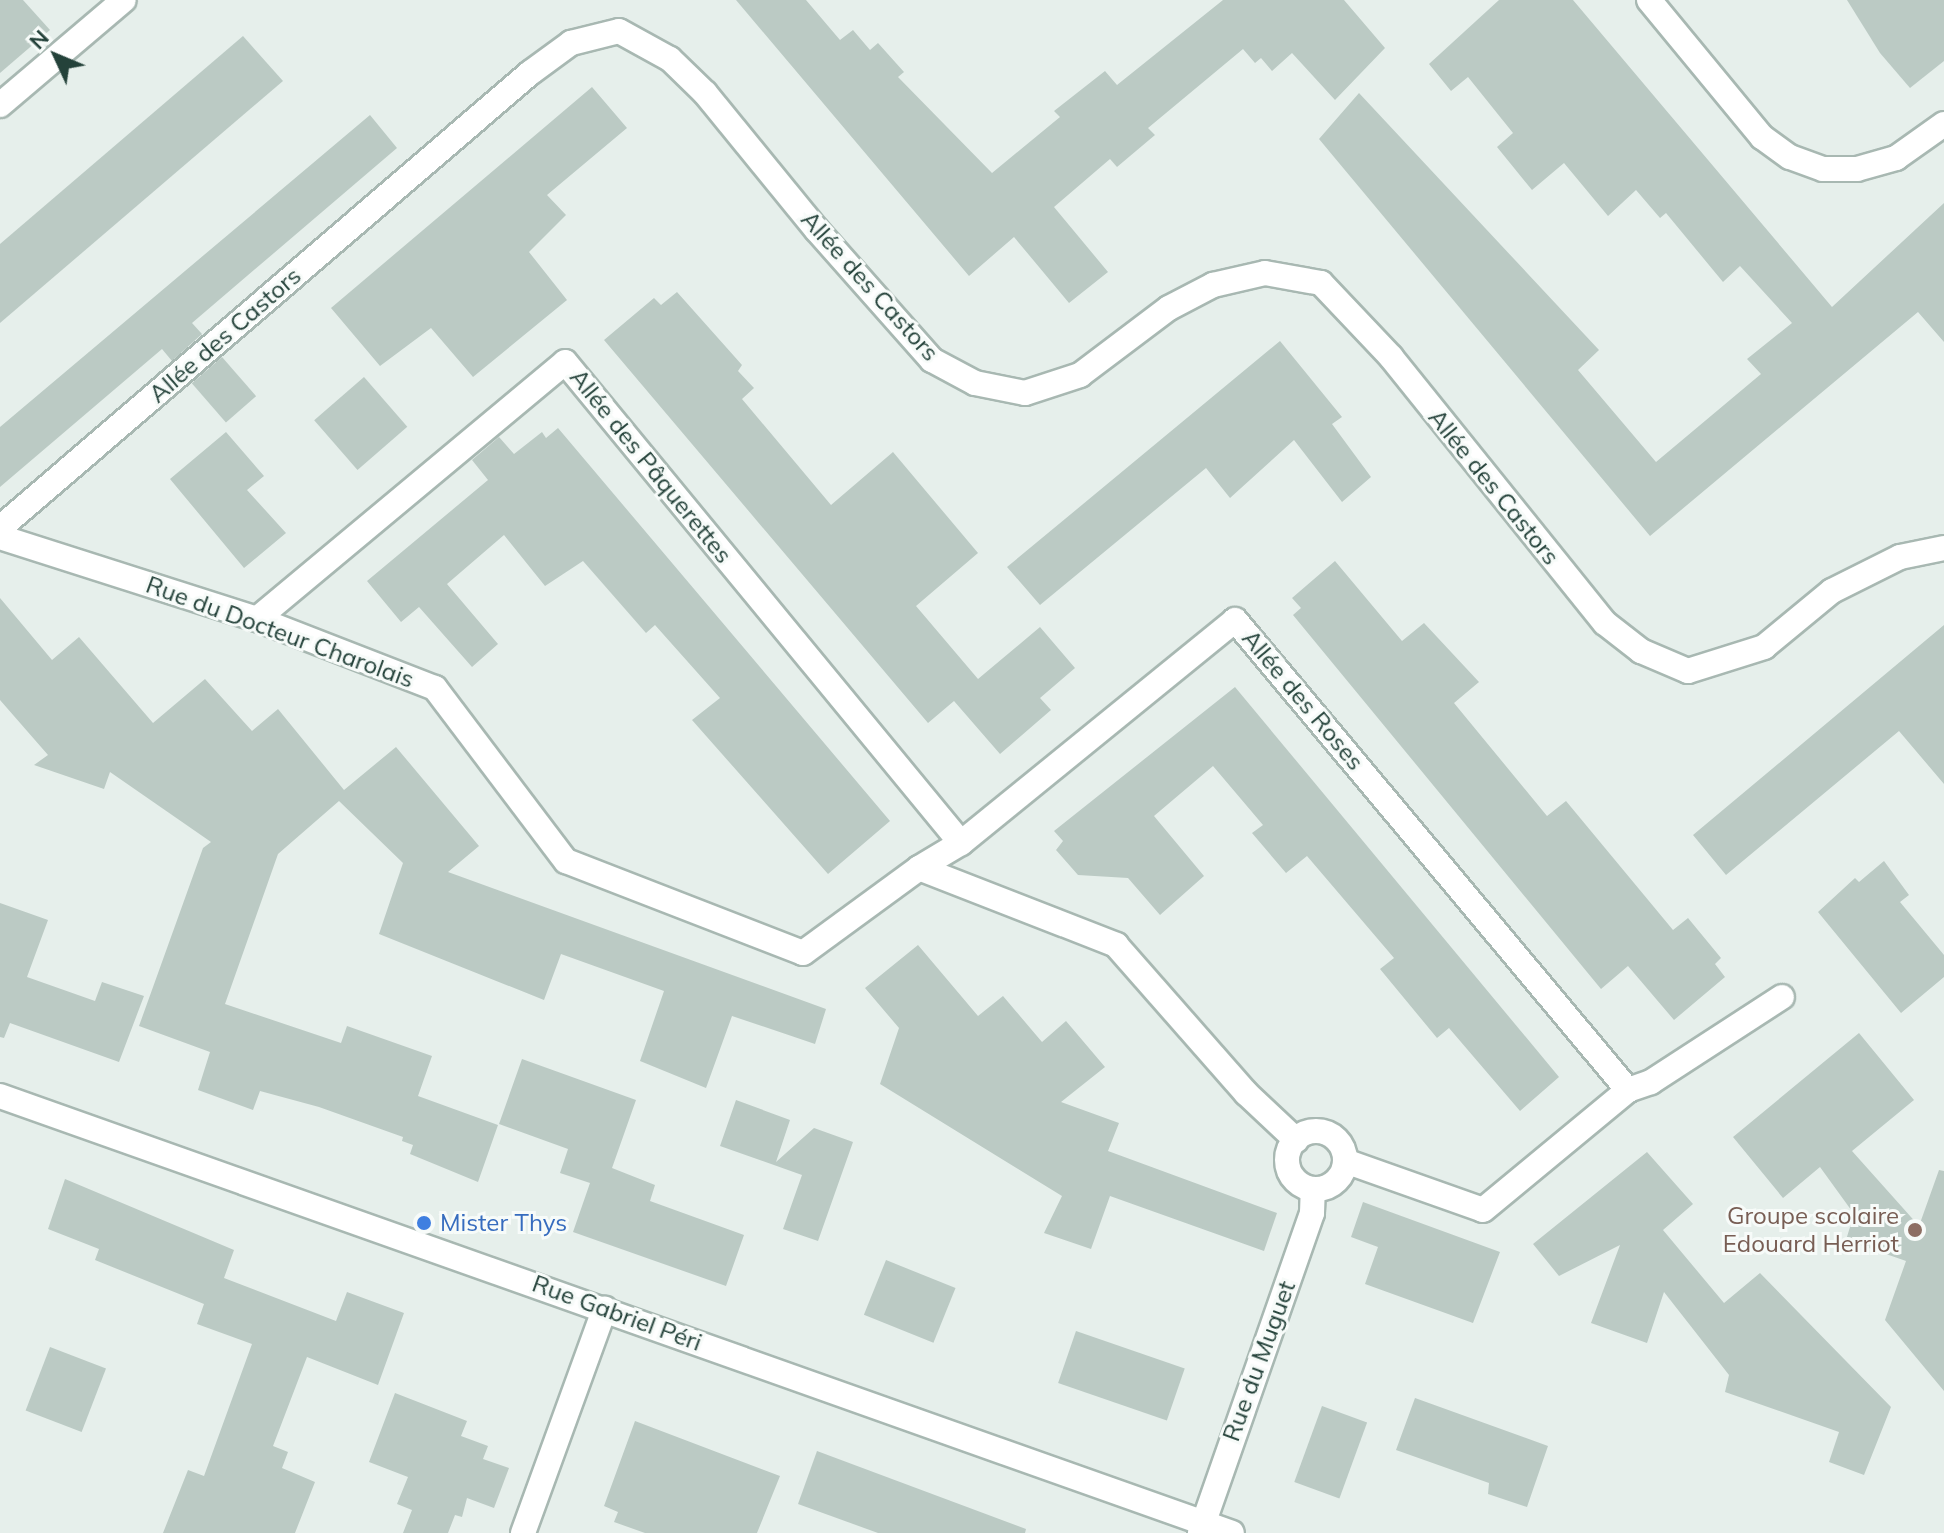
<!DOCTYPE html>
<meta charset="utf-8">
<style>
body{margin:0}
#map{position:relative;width:1944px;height:1533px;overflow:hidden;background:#e6efeb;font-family:Mulish,sans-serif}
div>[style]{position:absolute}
.building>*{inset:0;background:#bbcac4;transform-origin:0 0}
.roads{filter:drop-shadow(2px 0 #a8b8b2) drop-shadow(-2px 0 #a8b8b2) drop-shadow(0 2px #a8b8b2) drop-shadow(0 -2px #a8b8b2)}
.street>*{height:24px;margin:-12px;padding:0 12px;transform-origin:12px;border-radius:12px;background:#fff}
.street>.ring{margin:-12px;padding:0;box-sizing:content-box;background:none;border:24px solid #fff;border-radius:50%}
.dots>*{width:22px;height:22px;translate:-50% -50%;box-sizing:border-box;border:4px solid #f7fbf9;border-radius:50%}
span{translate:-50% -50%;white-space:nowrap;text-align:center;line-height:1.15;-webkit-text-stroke:6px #f7fbf9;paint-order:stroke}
.street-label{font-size:24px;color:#24423a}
.education-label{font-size:24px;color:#785e54}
.right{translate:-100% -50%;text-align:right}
.shop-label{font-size:24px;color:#366cbe}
.left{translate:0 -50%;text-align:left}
.north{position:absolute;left:16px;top:16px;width:80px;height:80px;-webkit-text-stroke:6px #f7fbf9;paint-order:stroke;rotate:314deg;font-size:22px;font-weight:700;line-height:32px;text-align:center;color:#24423a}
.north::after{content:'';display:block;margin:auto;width:28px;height:36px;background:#24423a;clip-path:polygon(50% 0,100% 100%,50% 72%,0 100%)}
</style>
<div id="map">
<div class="building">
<i style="clip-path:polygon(0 0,23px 0,50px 30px,0 73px)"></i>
<i style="clip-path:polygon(736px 0,806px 0,840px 40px,853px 30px,870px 50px,878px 43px,904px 72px,898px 77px,992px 173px,1060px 117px,1054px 111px,1105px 71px,1117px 85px,1223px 0,1344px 0,1385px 48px,1335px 100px,1292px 53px,1272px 71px,1261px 58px,1255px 63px,1243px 49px,1148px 128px,1155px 135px,1117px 167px,1110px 159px,1054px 207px,1108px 272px,1069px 303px,1014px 237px,969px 276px)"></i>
<i style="clip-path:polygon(1499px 0,1573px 0,1832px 307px,1944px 203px,1944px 342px,1918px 312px,1650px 536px,1319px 139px,1359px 93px,1599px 350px,1578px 370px,1656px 462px,1761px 374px,1747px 359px,1792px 323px,1740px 266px,1723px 282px,1666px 213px,1660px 218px,1636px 190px,1608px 216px,1564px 163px,1532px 190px,1497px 147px,1513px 133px,1468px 77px,1451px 91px,1429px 64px)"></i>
<i style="clip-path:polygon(1847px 0,1944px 0,1944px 61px,1910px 88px,1880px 53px)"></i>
<i style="clip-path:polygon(243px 36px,283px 81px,0 323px,0 244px)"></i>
<i style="clip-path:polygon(592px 87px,627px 128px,547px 195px,566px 215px,529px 252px,567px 300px,473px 377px,431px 328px,380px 366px,331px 308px)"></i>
<i style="clip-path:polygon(370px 115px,397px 148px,192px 323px,202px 334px,172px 361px,162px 349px,0 487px,0 427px)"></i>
<i style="clip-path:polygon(677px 292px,742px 365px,738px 371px,754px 388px,742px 399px,831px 505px,893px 452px,978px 553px,916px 606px,978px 679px,1040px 627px,1075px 668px,1040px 698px,1051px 710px,1000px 754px,954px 701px,928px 723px,604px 340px,654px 298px,661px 305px)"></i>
<i style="clip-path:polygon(1280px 341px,1342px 417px,1332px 424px,1371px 477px,1342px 502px,1294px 440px,1230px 498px,1206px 468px,1040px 605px,1007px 567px)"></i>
<i style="left:222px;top:357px;width:52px;height:40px;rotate:49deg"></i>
<i style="left:364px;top:377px;width:66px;height:66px;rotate:49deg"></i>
<i style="clip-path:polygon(558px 428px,890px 821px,828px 874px,692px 720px,720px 698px,655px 625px,646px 633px,583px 561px,545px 586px,504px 535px,447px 584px,498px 644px,472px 667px,419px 607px,401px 622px,367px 581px,488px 480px,472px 460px,499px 437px,514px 454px,542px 432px,546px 438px)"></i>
<i style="clip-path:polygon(226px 432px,264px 476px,247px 490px,286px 533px,244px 568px,170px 479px)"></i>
<i style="clip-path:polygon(1335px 561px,1402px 641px,1424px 623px,1479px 682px,1454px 703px,1547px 816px,1566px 801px,1673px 930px,1688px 918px,1721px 958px,1715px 964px,1725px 977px,1674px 1020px,1628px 966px,1601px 989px,1293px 615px,1301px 608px,1292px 598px)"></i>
<i style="clip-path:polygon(0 598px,52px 660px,79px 637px,153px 723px,205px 679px,252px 731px,278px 709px,344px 790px,396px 747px,479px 846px,448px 872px,826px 1009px,815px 1044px,732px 1016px,706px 1088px,640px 1061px,664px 991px,561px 954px,544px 1000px,379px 934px,403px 863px,339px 801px,278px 854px,225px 1004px,341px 1043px,347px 1026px,432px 1056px,418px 1096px,498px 1125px,478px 1182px,410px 1154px,413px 1145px,402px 1141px,403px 1137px,319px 1107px,260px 1091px,253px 1110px,198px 1090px,210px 1052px,139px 1026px,203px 848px,211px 842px,110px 772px,104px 789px,34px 765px,48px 755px,0 700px)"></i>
<i style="clip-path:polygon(1944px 625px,1944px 784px,1899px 731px,1726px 875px,1693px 835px)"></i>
<i style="clip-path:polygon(1235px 687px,1559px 1077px,1520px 1111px,1449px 1028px,1437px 1038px,1380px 969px,1394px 958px,1307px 856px,1286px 873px,1252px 833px,1263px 825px,1213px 766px,1154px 816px,1204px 876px,1160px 915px,1128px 878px,1078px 875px,1056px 850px,1063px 841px,1054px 831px)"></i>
<i style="clip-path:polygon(1884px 861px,1909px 895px,1900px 902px,1944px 955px,1944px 977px,1901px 1013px,1818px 912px,1855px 878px,1859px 882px)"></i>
<i style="clip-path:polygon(0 903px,48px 920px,27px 977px,95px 1001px,102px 982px,144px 996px,119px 1062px,10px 1023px,4px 1038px,0 1037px)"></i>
<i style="clip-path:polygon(918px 945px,978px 1016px,1003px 996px,1042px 1042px,1066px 1021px,1105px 1067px,1061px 1102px,1119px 1123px,1108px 1151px,1277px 1213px,1264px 1251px,1110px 1196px,1091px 1249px,1044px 1233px,1062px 1196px,880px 1084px,899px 1028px,865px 988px)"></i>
<i style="clip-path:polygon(1859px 1033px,1914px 1100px,1852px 1151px,1919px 1226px,1939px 1170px,1944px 1171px,1944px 1391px,1885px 1320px,1906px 1261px,1846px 1240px,1854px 1214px,1820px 1167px,1783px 1198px,1733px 1137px)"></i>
<i style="clip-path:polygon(522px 1059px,636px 1100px,612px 1168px,655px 1185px,650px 1201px,744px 1235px,726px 1286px,573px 1232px,590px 1183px,560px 1173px,568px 1149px,499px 1124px)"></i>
<i style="clip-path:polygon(736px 1100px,790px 1120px,776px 1162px,814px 1128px,853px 1142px,818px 1241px,783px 1229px,802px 1175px,720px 1146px)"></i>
<i style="clip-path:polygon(1647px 1152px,1693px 1204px,1663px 1230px,1724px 1303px,1760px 1273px,1891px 1407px,1864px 1475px,1829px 1462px,1839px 1432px,1725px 1392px,1729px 1375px,1664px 1292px,1647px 1343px,1591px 1323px,1620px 1245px,1559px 1276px,1533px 1244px)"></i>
<i style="clip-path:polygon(65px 1179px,234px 1250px,224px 1278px,336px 1321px,347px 1292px,404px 1313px,378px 1385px,307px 1357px,273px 1446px,288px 1452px,282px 1468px,315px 1482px,295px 1533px,163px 1533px,188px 1470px,204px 1476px,252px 1344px,197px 1324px,204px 1304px,95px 1260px,99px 1249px,48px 1229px)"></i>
<i style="clip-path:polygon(1363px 1202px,1500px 1252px,1473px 1323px,1365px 1284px,1378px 1247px,1351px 1237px)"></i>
<i style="left:886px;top:1260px;width:75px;height:59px;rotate:22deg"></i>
<i style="left:1076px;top:1331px;width:115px;height:55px;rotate:19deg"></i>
<i style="left:50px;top:1347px;width:60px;height:68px;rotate:21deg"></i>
<i style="clip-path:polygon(395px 1393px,467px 1421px,461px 1436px,488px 1446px,483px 1459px,509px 1468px,494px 1508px,467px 1498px,462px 1517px,455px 1515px,448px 1533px,403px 1533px,412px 1510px,397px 1504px,408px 1477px,369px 1462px)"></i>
<i style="clip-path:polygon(1415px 1398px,1548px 1446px,1527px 1507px,1488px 1494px,1489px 1483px,1396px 1450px)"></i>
<i style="left:1322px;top:1406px;width:48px;height:81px;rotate:20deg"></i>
<i style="clip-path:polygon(635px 1421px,780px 1476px,757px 1533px,645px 1533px,614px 1522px,618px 1512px,604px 1506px)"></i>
<i style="clip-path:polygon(817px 1451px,1026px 1529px,1025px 1533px,878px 1533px,798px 1504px)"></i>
</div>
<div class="roads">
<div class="street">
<i style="left:1649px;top:0;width:178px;rotate:50.5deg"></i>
<i style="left:1762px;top:137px;width:34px;rotate:36deg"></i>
<i style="left:1790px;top:157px;width:35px;rotate:20deg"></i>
<i style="left:1823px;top:169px;width:34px"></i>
<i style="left:1857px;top:169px;width:41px;rotate:-15.8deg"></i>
<i style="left:1896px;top:158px;width:59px;rotate:-35.3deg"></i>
<i style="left:0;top:105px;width:162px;rotate:-40.3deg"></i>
<i style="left:0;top:528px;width:699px;rotate:-40.65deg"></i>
<i style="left:530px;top:73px;width:51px;rotate:-36.2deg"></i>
<i style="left:571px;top:43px;width:49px;rotate:-14deg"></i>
<i style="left:619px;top:31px;width:58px;rotate:28.8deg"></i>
<i style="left:670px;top:59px;width:49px;rotate:44.2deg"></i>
<i style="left:705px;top:93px;width:176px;rotate:50.8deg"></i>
<i style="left:816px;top:229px;width:175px;rotate:48.5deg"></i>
<i style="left:932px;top:360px;width:49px;rotate:28.1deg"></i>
<i style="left:975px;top:383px;width:51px;rotate:11.3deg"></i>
<i style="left:1025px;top:393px;width:58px;rotate:-18.1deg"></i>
<i style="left:1080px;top:375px;width:111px;rotate:-37deg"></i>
<i style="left:1169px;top:308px;width:50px;rotate:-27.6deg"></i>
<i style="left:1213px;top:285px;width:53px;rotate:-13deg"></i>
<i style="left:1265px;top:273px;width:57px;rotate:10.1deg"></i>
<i style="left:1321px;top:283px;width:102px;rotate:46.6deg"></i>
<i style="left:1391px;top:357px;width:341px;rotate:51.2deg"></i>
<i style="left:1605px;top:623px;width:46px;rotate:37.9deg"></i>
<i style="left:1641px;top:651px;width:51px;rotate:23.1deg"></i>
<i style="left:1688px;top:671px;width:80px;rotate:-17.5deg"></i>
<i style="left:1764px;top:647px;width:88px;rotate:-39.5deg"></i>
<i style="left:1832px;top:591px;width:76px;rotate:-26.6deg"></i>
<i style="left:1900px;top:557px;width:45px;rotate:-11.6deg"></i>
<i style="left:0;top:537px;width:270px;rotate:17.7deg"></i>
<i style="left:257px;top:619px;width:191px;rotate:21.2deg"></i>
<i style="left:435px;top:688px;width:217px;rotate:52.9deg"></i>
<i style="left:566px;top:861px;width:254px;rotate:21.2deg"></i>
<i style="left:803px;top:953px;width:144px;rotate:-36.2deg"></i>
<i style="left:919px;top:868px;width:212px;rotate:21.3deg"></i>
<i style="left:1116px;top:945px;width:197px;rotate:48.7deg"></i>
<i style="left:1246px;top:1093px;width:69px;rotate:43.2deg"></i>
<i style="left:257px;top:619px;width:401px;rotate:-39.8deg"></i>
<i style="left:565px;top:362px;width:623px;rotate:50.54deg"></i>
<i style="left:919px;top:868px;width:49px;rotate:-30.8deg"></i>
<i style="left:961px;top:843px;width:353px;rotate:-39.1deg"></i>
<i style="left:1235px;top:620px;width:613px;rotate:50.1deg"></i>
<i style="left:0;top:1096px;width:1307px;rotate:19.53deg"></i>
<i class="ring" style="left:1287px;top:1131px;width:34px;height:34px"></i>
<i style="left:1345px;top:1161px;width:146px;rotate:19.5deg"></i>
<i style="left:1483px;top:1210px;width:188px;rotate:-39.6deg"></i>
<i style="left:1628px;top:1090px;width:24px;rotate:-19deg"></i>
<i style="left:1651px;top:1082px;width:156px;rotate:-33deg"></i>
<i style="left:523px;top:1533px;width:239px;rotate:-70deg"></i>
<i style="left:1200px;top:1533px;width:339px;rotate:-70.7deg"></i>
<i style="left:1312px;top:1213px;width:24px;rotate:-88deg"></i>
</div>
</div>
<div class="dots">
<i style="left:424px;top:1223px;background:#3f7fe0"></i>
<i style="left:1915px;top:1230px;background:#8d6e63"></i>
</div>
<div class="street-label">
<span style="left:870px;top:286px;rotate:48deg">Allée des Castors</span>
<span style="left:225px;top:335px;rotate:-41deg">Allée des Castors</span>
<span style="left:651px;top:466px;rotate:51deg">Allée des Pâquerettes</span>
<span style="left:1494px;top:487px;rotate:51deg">Allée des Castors</span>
<span style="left:280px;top:632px;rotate:20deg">Rue du Docteur Charolais</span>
<span style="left:1303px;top:700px;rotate:50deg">Allée des Roses</span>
<span style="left:617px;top:1313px;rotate:20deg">Rue Gabriel Péri</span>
<span style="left:1259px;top:1361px;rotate:-70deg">Rue du Muguet</span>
</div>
<div class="education-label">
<span class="right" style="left:1899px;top:1230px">Groupe scolaire<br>Edouard Herriot</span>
</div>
<div class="shop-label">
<span class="left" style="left:440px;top:1223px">Mister Thys</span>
</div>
<div class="north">N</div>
</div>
